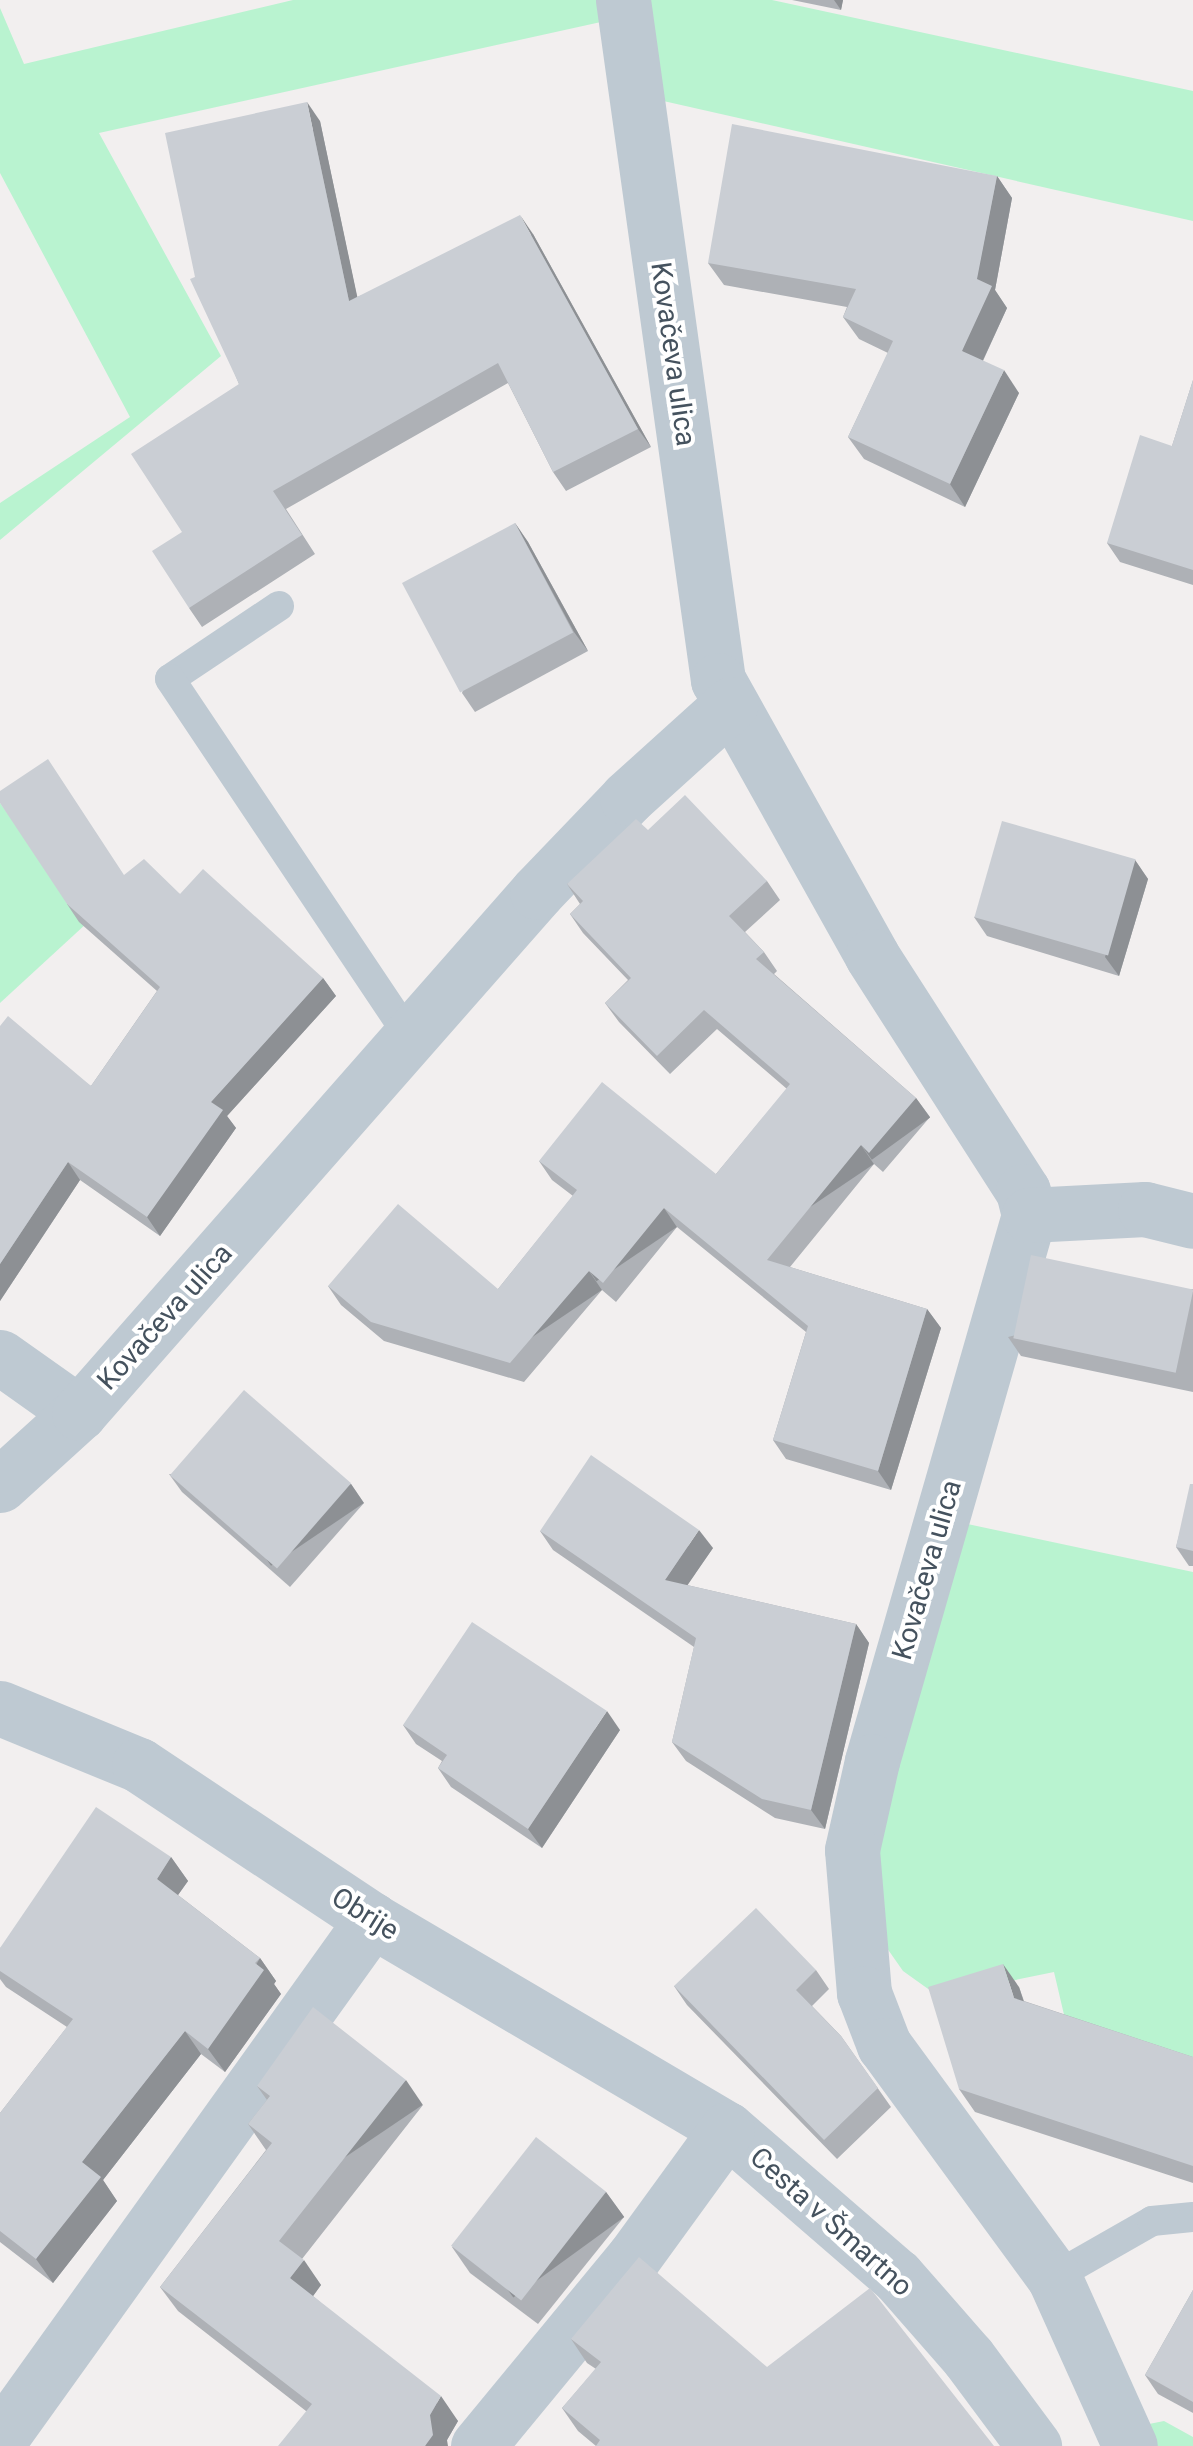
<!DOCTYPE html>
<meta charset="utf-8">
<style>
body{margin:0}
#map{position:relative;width:1193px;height:2446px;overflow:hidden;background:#f2efef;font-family:Roboto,sans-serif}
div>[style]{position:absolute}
.green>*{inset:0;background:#b9f3d0}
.lane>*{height:30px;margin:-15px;padding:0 15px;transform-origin:15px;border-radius:15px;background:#bec9d2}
.street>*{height:55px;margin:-27.5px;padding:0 27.5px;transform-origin:27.5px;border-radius:27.5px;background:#bec9d2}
.wall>*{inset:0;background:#aeb1b6}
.shaded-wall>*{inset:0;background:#8d9094;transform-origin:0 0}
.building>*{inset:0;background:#caced4;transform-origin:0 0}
span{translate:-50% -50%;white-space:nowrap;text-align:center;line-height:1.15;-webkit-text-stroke:8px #fff;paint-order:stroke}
.street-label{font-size:28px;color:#45525e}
</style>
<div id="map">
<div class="green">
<i style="clip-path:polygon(293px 0,607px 0,610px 20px,99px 133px,221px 356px,0 540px,0 503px,130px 417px,0 173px,0 8px,24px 64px)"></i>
<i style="clip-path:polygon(648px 0,772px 0,1193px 91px,1193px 221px,659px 100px)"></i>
<i style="clip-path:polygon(0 803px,87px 923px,0 1003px)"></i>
<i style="clip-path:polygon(958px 1522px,1193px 1572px,1193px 2074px,1069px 2036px,1054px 1972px,938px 1996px,903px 1971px,882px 1941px,877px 1821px)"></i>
<i style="clip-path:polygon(1164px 2421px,1193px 2437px,1193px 2446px,1156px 2446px,1144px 2425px)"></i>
</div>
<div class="lane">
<i style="left:279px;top:606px;width:131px;rotate:146.2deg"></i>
<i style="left:170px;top:679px;width:433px;rotate:56.2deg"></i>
<i style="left:1054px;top:2277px;width:113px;rotate:-29.7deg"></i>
<i style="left:1152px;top:2221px;width:41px;rotate:-5.6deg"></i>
</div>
<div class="street">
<i style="left:623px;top:0;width:687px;rotate:82.05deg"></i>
<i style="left:718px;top:680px;width:316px;rotate:60.8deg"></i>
<i style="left:872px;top:956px;width:279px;rotate:57.3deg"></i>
<i style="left:1023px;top:1191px;width:25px;rotate:76deg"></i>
<i style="left:1029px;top:1215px;width:568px;rotate:106.04deg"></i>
<i style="left:872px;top:1761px;width:91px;rotate:102.7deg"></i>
<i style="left:852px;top:1850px;width:144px;rotate:85.2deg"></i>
<i style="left:864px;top:1993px;width:56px;rotate:69deg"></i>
<i style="left:884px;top:2045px;width:288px;rotate:53.8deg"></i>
<i style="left:1054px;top:2277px;width:185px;rotate:65.8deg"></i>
<i style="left:1029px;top:1215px;width:116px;rotate:-3deg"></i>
<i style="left:1145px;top:1209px;width:49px;rotate:14deg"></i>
<i style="left:0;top:1357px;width:97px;rotate:35.3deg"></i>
<i style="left:0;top:1485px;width:107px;rotate:-42.3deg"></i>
<i style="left:79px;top:1413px;width:694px;rotate:-48.68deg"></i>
<i style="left:537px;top:892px;width:130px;rotate:-46.2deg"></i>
<i style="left:627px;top:798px;width:140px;rotate:-42.1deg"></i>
<i style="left:0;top:1708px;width:150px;rotate:22.3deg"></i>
<i style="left:139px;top:1765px;width:280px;rotate:33.6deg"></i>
<i style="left:372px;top:1920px;width:412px;rotate:30.5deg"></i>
<i style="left:727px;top:2129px;width:225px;rotate:40.9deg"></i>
<i style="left:897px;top:2276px;width:108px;rotate:48.8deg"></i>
<i style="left:968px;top:2357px;width:111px;rotate:53.4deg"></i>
<i style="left:0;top:2439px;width:639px;rotate:-54.37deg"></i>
<i style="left:478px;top:2446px;width:245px;rotate:-50.5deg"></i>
<i style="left:634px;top:2257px;width:158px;rotate:-54deg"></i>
</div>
<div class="wall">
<i style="clip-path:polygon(792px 0,843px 0,841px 10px)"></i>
<i style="clip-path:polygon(320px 121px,357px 297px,533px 234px,651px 447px,566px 491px,553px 472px,508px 383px,286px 509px,315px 554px,202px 627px,189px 608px,239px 384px,195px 277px)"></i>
<i style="clip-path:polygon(997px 176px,1012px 198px,995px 290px,1007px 308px,983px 361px,1019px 393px,965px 507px,864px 459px,848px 437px,888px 353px,859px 339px,843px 317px,847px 307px,724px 285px,708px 263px)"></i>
<i style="clip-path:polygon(1193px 380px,1193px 585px,1120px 562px,1107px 543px,1172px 446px)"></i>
<i style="clip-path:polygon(515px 523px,528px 542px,588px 651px,475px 712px,462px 693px)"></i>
<i style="clip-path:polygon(648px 830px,767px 881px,780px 900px,745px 932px,764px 952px,777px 971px,774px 974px,916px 1098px,930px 1117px,883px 1172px,874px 1164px,790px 1267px,927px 1309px,941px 1328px,891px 1490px,786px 1459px,773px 1440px,806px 1332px,677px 1227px,616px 1302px,602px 1290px,524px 1382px,384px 1341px,341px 1305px,328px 1286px,498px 1289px,573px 1196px,552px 1180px,539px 1161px,716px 1174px,787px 1089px,717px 1029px,670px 1074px,619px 1022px,605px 1003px,628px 980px,583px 933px,570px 914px,580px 904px,567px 884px)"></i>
<i style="clip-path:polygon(1135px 860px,1148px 879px,1119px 976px,987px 936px,974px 917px)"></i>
<i style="clip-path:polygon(124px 875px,180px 894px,323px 978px,336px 996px,227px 1116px,236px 1128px,160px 1236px,80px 1180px,0 1301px,0 1026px,91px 1086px,157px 991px,79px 922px,67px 904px)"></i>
<i style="clip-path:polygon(1193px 1289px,1193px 1392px,1021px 1356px,1008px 1337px)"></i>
<i style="clip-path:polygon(169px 1474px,351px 1484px,364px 1503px,290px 1587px,182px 1492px)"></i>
<i style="clip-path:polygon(1193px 1484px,1193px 1566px,1189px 1566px,1176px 1547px)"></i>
<i style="clip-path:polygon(540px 1531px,713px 1548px,687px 1585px,856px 1624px,869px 1643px,825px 1829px,775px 1818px,686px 1761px,672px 1742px,694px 1647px,553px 1550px)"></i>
<i style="clip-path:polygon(403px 1725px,620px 1730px,542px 1848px,451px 1787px,438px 1768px,442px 1761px,416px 1744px)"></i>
<i style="clip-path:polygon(171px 1857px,188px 1881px,178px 1895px,260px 1958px,276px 1981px,274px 1984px,281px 1994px,225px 2072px,201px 2054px,103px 2180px,117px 2201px,53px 2283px,0 2242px,0 2113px,67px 2027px,6px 1987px,0 1979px,0 1948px)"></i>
<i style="clip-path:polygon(816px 1970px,829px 1989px,812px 2006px,841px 2036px,891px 2107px,837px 2159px,687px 2005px,674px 1986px)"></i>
<i style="clip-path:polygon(1019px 1987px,1024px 2001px,1193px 2057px,1193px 2183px,975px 2112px,959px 2089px)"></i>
<i style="clip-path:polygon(257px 2086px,423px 2105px,302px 2259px,321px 2285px,313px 2296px,458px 2421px,447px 2440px,306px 2411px,178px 2311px,160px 2287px,266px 2150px,248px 2124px,267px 2100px)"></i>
<i style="clip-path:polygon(606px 2192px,624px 2217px,538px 2324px,470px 2273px,452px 2247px)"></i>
<i style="clip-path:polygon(1193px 2290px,1193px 2413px,1158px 2394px,1145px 2375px)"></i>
<i style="clip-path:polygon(571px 2339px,767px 2367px,596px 2446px,578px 2431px,562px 2408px,596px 2369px,587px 2363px)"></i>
</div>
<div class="shaded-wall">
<i style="clip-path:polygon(834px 0,843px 0,841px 10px)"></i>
<i style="clip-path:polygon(307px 102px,320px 121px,362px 319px,349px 301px)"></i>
<i style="clip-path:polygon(997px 176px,1012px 198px,995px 290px,1007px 308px,977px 373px,962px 351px)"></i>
<i style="clip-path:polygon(520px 215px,533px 234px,651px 447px,638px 429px)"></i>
<i style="clip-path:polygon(1004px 370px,1019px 393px,965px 507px,950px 484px)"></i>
<i style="clip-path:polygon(515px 523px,528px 542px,588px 651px,574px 632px)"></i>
<i style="clip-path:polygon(1135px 860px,1148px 879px,1119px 976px,1105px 957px)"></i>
<i style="clip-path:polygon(323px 978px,336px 996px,227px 1116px,236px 1128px,160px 1236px,147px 1217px,211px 1102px)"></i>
<i style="left:916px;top:1098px;width:24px;height:72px;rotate:54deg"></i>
<i style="left:861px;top:1145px;width:23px;height:149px;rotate:56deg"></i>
<i style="clip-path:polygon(68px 1162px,80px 1180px,0 1301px,0 1264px)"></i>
<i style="left:664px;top:1208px;width:23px;height:97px;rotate:56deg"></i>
<i style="left:589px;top:1271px;width:23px;height:121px;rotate:56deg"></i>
<i style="clip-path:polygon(927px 1309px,941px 1328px,891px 1490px,878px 1471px)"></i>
<i style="left:351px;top:1484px;width:23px;height:112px;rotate:56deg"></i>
<i style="clip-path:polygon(699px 1530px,713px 1548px,678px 1599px,665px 1580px)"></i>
<i style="clip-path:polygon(856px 1624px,869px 1643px,825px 1829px,811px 1810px)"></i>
<i style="clip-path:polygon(607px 1711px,620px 1730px,542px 1848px,528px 1829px)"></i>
<i style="clip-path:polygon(171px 1857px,188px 1881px,173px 1902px,157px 1879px)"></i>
<i style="clip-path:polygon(260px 1958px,276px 1981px,274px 1984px,281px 1994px,225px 2072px,208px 2049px)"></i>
<i style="clip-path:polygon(1003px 1964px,1019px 1987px,1030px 2021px,1014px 1998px)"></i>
<i style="clip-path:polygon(185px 2031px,201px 2054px,103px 2180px,117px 2201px,53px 2283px,36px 2259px,82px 2162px)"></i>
<i style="left:406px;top:2080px;width:30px;height:205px;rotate:56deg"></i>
<i style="left:606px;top:2192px;width:31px;height:137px;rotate:54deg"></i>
<i style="clip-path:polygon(304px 2260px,321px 2285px,308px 2303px,290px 2278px)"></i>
<i style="clip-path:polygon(441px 2396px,458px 2421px,447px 2440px,448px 2446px,425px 2446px,430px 2415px)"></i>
</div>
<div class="building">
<i style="clip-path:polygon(307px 102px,349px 301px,520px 215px,638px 429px,553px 472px,498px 363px,273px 491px,302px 535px,189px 608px,152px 551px,182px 532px,131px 454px,239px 384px,190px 279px,195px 277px,165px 133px)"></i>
<i style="clip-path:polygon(732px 124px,997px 176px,977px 279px,992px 286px,962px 351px,1004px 370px,950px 484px,848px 437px,893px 341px,843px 317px,856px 289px,708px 263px)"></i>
<i style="clip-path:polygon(1193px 380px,1193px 570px,1107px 543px,1140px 435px,1172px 446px)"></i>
<i style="left:515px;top:523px;width:124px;height:128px;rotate:62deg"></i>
<i style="clip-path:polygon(48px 759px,124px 875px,144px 859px,180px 894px,203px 869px,323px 978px,211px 1102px,223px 1110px,147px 1217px,68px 1162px,0 1264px,0 1026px,8px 1016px,91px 1086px,160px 987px,67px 904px,0 803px,0 791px)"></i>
<i style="clip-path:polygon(685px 795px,767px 881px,729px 916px,764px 952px,756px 959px,916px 1098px,869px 1153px,861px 1145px,767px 1260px,927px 1309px,878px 1471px,773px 1440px,808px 1326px,664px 1208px,603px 1283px,589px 1271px,510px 1363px,371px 1322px,328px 1286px,398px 1204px,498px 1289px,577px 1190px,539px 1161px,602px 1082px,716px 1174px,790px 1084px,704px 1010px,657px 1056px,605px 1003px,631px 978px,570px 914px,583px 901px,567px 884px,636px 819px,648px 830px)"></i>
<i style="left:1002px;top:821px;width:139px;height:100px;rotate:16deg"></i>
<i style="left:1031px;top:1255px;width:166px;height:85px;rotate:12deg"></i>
<i style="left:244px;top:1390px;width:142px;height:113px;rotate:41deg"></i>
<i style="clip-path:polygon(591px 1455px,699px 1530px,665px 1580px,856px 1624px,811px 1810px,762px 1799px,672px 1742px,696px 1638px,540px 1531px)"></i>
<i style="clip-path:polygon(1190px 1484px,1193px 1484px,1193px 1551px,1176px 1547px)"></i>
<i style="clip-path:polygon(472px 1622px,607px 1711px,528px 1829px,438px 1768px,447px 1755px,403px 1725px)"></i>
<i style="clip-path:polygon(96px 1807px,171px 1857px,157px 1879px,260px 1958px,255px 1963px,264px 1970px,208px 2049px,185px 2031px,82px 2162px,101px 2177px,36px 2259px,0 2231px,0 2113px,73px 2019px,0 1971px,0 1948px)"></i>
<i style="clip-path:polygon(756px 1908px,816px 1970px,796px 1990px,841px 2036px,878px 2088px,824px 2140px,674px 1986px)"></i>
<i style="clip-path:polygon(1003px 1964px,1014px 1998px,1193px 2057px,1193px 2166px,959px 2089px,928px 1987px)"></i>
<i style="clip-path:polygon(313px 2007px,406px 2080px,279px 2241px,304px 2260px,290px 2278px,441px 2396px,430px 2415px,433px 2435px,425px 2446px,278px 2446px,312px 2404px,160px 2287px,272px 2143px,248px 2124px,270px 2096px,257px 2086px)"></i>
<i style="left:536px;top:2137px;width:89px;height:138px;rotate:38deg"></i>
<i style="clip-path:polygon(639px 2257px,767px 2367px,870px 2288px,994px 2446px,596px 2446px,600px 2440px,562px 2408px,601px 2362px,571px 2339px)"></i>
<i style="clip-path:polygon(1193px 2290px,1193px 2402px,1145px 2375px)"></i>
</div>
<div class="street-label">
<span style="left:673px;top:354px;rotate:82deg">Kovačeva ulica</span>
<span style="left:165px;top:1317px;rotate:-48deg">Kovačeva ulica</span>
<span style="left:927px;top:1570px;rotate:-74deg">Kovačeva ulica</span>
<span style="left:365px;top:1914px;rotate:32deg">Obrije</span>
<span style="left:831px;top:2222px;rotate:42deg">Cesta v Šmartno</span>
</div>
</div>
